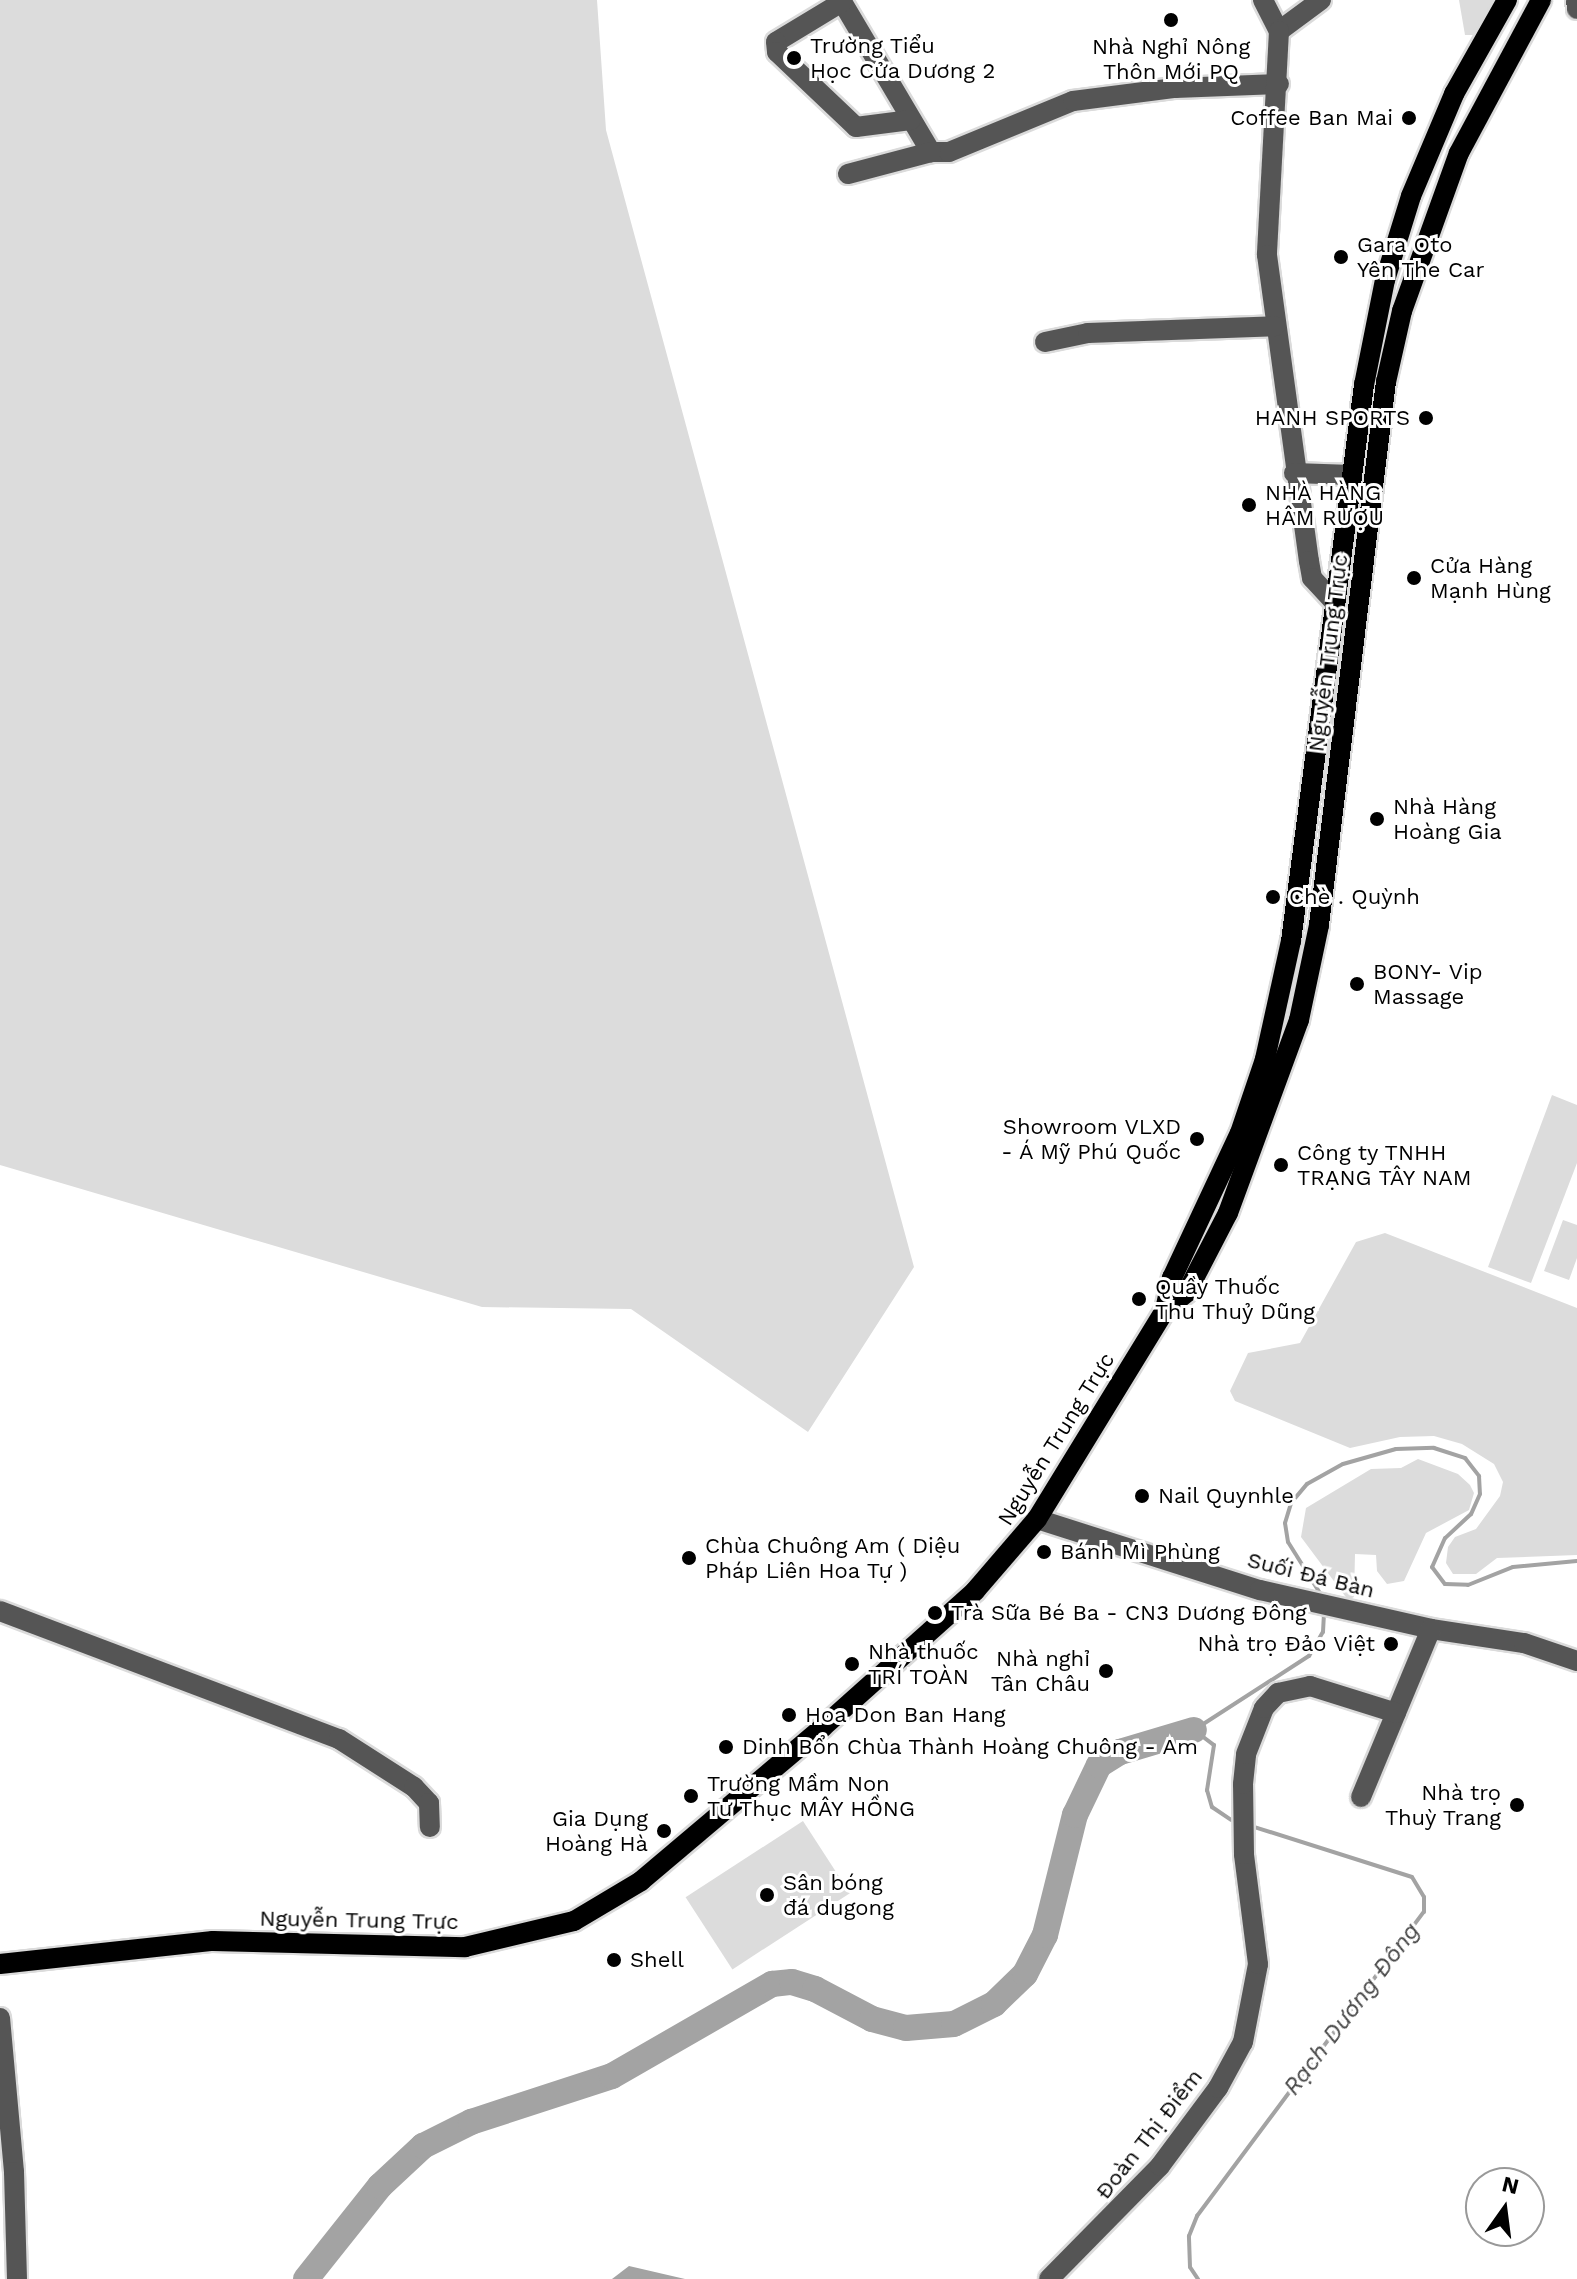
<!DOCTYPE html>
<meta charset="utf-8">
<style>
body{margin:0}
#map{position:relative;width:1577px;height:2279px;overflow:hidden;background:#fff;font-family:"Work Sans",sans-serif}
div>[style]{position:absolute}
.green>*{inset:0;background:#dcdcdc;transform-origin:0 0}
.water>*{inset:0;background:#a3a3a3}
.stream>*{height:4px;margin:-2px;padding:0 2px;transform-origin:2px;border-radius:2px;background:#a3a3a3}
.river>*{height:26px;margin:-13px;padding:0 13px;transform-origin:13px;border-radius:13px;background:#a3a3a3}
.roads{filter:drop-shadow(2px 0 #dbdbdb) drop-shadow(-2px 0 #dbdbdb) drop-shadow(0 2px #dbdbdb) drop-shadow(0 -2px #dbdbdb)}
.minor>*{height:20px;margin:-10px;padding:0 10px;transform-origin:10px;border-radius:10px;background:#555}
.major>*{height:20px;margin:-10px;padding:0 10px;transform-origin:10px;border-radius:10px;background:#000}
.dots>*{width:22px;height:22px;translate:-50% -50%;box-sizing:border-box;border:4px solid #fff;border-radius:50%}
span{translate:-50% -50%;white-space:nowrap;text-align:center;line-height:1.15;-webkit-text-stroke:6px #fff;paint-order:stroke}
.poi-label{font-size:22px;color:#000}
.left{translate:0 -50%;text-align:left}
.right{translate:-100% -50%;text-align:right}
.street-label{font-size:22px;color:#000}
.water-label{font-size:24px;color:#444;font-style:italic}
.north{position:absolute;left:1465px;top:2167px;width:80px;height:80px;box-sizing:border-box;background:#fff;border:2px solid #999;border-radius:50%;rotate:14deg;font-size:22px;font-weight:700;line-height:32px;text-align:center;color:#000}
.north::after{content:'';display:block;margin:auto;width:28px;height:36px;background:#000;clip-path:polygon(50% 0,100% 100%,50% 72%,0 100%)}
</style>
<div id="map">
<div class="green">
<i style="clip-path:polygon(0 0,597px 0,606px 130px,914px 1267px,808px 1432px,631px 1309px,482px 1307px,0 1165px)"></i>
<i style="clip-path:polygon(1459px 0,1494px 0,1473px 35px,1465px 35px)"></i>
<i style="clip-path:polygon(1552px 1095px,1577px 1105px,1577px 1163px,1531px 1283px,1488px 1267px)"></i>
<i style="clip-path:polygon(1563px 1220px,1577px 1225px,1577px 1258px,1569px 1280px,1544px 1271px)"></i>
<i style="clip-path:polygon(1385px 1233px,1577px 1308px,1577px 1555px,1497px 1558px,1476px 1574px,1453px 1574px,1446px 1563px,1448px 1547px,1455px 1537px,1476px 1529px,1500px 1496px,1503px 1482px,1494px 1464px,1462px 1444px,1434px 1436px,1400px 1437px,1350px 1448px,1235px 1401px,1230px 1391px,1248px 1353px,1300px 1343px,1356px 1242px)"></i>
<i style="clip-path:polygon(1418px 1459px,1458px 1474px,1470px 1485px,1474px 1493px,1469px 1510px,1426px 1533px,1404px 1581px,1387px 1584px,1377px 1571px,1376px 1555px,1355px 1554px,1354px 1597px,1348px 1600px,1301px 1537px,1306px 1508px,1371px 1469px,1401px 1468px)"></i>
<i style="left:803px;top:1821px;width:86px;height:140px;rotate:57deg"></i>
</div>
<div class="water">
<i style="clip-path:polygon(629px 2266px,685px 2279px,612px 2279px)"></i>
</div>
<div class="stream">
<i style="left:1323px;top:1598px;width:66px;rotate:-122deg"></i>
<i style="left:1288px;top:1542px;width:19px;rotate:-99deg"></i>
<i style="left:1285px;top:1523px;width:21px;rotate:-73deg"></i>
<i style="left:1291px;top:1503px;width:25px;rotate:-50deg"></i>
<i style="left:1307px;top:1484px;width:41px;rotate:-29.1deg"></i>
<i style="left:1343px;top:1464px;width:55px;rotate:-15.8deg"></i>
<i style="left:1396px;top:1449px;width:38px;rotate:-2deg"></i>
<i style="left:1434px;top:1448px;width:33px;rotate:18deg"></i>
<i style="left:1465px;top:1458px;width:23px;rotate:52deg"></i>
<i style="left:1479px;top:1476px;width:18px;rotate:87deg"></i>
<i style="left:1480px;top:1494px;width:22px;rotate:114deg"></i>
<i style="left:1471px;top:1514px;width:35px;rotate:137deg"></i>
<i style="left:1445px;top:1538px;width:32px;rotate:114deg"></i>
<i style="left:1432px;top:1567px;width:21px;rotate:53deg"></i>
<i style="left:1445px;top:1584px;width:23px;rotate:2deg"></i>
<i style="left:1468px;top:1585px;width:48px;rotate:-21.8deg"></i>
<i style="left:1513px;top:1567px;width:64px;rotate:-5.4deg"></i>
<i style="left:1194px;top:1730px;width:137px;rotate:-32.8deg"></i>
<i style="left:1309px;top:1656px;width:28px;rotate:-60deg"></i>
<i style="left:1323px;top:1632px;width:22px;rotate:-87deg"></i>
<i style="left:1194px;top:1730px;width:25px;rotate:37deg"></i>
<i style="left:1214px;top:1745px;width:46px;rotate:98.8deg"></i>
<i style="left:1207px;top:1790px;width:18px;rotate:74deg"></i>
<i style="left:1212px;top:1807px;width:23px;rotate:34deg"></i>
<i style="left:1198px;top:2279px;width:14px;rotate:-124deg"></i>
<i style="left:1190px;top:2267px;width:31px;rotate:-92deg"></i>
<i style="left:1189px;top:2236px;width:22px;rotate:-68deg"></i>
<i style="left:1197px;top:2216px;width:379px;rotate:-53.3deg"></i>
<i style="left:1424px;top:1912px;width:15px;rotate:-90deg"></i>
<i style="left:1424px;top:1897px;width:23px;rotate:-121deg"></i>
<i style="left:1412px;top:1877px;width:166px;rotate:-162.4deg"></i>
</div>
<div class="river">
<i style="left:306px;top:2279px;width:119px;rotate:-51.5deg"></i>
<i style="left:380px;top:2186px;width:59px;rotate:-42.9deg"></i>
<i style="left:423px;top:2146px;width:54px;rotate:-26.6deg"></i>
<i style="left:471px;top:2122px;width:148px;rotate:-18.1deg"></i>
<i style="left:612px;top:2076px;width:185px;rotate:-29.9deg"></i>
<i style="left:772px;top:1984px;width:20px;rotate:-6deg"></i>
<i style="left:792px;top:1982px;width:24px;rotate:17deg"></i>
<i style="left:815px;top:1989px;width:64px;rotate:27.8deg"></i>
<i style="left:872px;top:2019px;width:35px;rotate:15deg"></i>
<i style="left:906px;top:2028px;width:48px;rotate:-4.8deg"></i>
<i style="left:954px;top:2024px;width:45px;rotate:-26.6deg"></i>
<i style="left:994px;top:2004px;width:43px;rotate:-44.1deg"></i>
<i style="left:1025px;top:1974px;width:44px;rotate:-62.9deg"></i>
<i style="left:1045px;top:1935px;width:124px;rotate:-76deg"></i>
<i style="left:1075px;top:1815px;width:55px;rotate:-64.4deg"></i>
<i style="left:1099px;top:1765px;width:25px;rotate:-32deg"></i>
<i style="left:1120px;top:1752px;width:77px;rotate:-16.6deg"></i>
</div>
<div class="roads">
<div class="minor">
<i style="left:841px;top:0;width:177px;rotate:59.4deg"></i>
<i style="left:931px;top:152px;width:18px"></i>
<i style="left:949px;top:152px;width:134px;rotate:-22.4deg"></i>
<i style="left:1073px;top:101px;width:103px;rotate:-7.3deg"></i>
<i style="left:1175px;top:88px;width:104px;rotate:-2.2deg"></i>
<i style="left:1263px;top:0;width:35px;rotate:63deg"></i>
<i style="left:1321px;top:0;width:52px;rotate:143.6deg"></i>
<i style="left:1279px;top:31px;width:224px;rotate:93.1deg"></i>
<i style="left:1267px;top:255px;width:309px;rotate:82.2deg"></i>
<i style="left:1309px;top:561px;width:17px;rotate:80deg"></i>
<i style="left:1312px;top:578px;width:34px;rotate:47deg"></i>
<i style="left:1576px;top:0;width:9px;rotate:84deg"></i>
<i style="left:842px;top:2px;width:77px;rotate:148.8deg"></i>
<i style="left:776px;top:42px;width:10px;rotate:84deg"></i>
<i style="left:777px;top:52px;width:109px;rotate:43.5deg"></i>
<i style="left:856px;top:127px;width:55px;rotate:-7.3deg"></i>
<i style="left:848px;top:174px;width:86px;rotate:-14.8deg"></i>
<i style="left:1045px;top:342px;width:44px;rotate:-11.8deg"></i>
<i style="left:1088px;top:333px;width:187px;rotate:-2.1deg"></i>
<i style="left:1294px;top:473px;width:58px;rotate:2deg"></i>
<i style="left:1037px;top:1519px;width:234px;rotate:17.7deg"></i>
<i style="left:1260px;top:1590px;width:175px;rotate:12.8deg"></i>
<i style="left:1431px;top:1629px;width:94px;rotate:8.6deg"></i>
<i style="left:1524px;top:1643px;width:56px;rotate:18.8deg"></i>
<i style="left:0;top:1611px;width:362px;rotate:20.7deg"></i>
<i style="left:339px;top:1739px;width:89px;rotate:32.6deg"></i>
<i style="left:414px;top:1787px;width:22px;rotate:47deg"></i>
<i style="left:429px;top:1803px;width:24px;rotate:88deg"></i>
<i style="left:1361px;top:1797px;width:182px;rotate:-67.4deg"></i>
<i style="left:0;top:2018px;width:155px;rotate:84.8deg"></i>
<i style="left:14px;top:2172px;width:107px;rotate:88.4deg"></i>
<i style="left:1049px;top:2279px;width:158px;rotate:-45.5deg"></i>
<i style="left:1160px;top:2166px;width:97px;rotate:-53.4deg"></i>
<i style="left:1218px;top:2088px;width:52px;rotate:-61.5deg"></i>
<i style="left:1243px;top:2042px;width:79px;rotate:-79.1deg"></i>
<i style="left:1258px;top:1964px;width:111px;rotate:-97.3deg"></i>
<i style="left:1244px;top:1854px;width:70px;rotate:-90.8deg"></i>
<i style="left:1243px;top:1784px;width:30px;rotate:-84deg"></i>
<i style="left:1246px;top:1754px;width:49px;rotate:-68.6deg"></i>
<i style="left:1264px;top:1708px;width:21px;rotate:-47deg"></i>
<i style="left:1278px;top:1693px;width:33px;rotate:-12deg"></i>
<i style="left:1310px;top:1686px;width:90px;rotate:17.4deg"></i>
</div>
<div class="major">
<i style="left:1165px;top:1310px;width:28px;rotate:-39deg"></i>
<i style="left:1187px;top:1292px;width:89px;rotate:-62.6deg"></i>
<i style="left:1228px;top:1213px;width:206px;rotate:-69.8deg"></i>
<i style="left:1299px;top:1020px;width:97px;rotate:-78.1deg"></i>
<i style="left:1319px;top:925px;width:547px;rotate:-82.97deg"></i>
<i style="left:1386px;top:382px;width:73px;rotate:-77.3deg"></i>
<i style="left:1402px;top:311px;width:168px;rotate:-70.2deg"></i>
<i style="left:1459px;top:153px;width:174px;rotate:-61.8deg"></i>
<i style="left:0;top:1964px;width:214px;rotate:-6.2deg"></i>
<i style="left:213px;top:1941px;width:252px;rotate:1.4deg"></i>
<i style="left:465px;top:1947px;width:112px;rotate:-13.4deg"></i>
<i style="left:574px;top:1921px;width:78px;rotate:-30.8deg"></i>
<i style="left:641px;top:1881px;width:238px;rotate:-40.2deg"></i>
<i style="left:823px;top:1727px;width:204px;rotate:-41.8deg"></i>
<i style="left:975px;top:1591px;width:95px;rotate:-49.3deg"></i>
<i style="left:1037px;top:1519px;width:245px;rotate:-58.5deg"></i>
<i style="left:1165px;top:1310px;width:33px;rotate:-78deg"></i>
<i style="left:1172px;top:1278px;width:160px;rotate:-64.9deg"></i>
<i style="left:1240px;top:1133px;width:78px;rotate:-71.3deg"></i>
<i style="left:1265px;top:1059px;width:121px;rotate:-77.6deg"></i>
<i style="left:1291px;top:941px;width:561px;rotate:-82.52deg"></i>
<i style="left:1364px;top:385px;width:107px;rotate:-78.7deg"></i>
<i style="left:1385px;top:280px;width:88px;rotate:-72.8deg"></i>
<i style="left:1411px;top:196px;width:111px;rotate:-67.1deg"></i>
<i style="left:1454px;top:94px;width:108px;rotate:-60.6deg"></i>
</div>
</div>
<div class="dots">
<i style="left:1171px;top:20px;background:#000"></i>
<i style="left:794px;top:58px;background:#000"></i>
<i style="left:1409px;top:118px;background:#000"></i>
<i style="left:1341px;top:257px;background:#000"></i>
<i style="left:1426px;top:418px;background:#000"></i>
<i style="left:1249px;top:505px;background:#000"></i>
<i style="left:1414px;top:578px;background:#000"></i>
<i style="left:1377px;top:819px;background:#000"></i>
<i style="left:1273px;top:897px;background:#000"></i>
<i style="left:1357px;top:984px;background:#000"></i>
<i style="left:1197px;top:1139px;background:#000"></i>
<i style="left:1281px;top:1165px;background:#000"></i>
<i style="left:1139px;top:1299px;background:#000"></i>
<i style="left:1142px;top:1496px;background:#000"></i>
<i style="left:1044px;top:1552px;background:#000"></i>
<i style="left:689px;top:1558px;background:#000"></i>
<i style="left:935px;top:1613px;background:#000"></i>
<i style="left:1391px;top:1644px;background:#000"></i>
<i style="left:852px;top:1664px;background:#000"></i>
<i style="left:1106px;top:1671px;background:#000"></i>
<i style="left:789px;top:1715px;background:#000"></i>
<i style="left:726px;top:1747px;background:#000"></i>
<i style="left:691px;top:1796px;background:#000"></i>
<i style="left:1517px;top:1805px;background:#000"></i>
<i style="left:664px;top:1831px;background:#000"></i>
<i style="left:767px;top:1895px;background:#000"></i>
<i style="left:614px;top:1960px;background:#000"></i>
</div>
<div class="poi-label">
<span class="left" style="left:810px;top:58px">Trường Tiểu<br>Học Cửa Dương 2</span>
<span style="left:1171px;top:59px">Nhà Nghỉ Nông<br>Thôn Mới PQ</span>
<span class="right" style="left:1393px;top:118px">Coffee Ban Mai</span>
<span class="left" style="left:1357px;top:257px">Gara Oto<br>Yên The Car</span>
<span class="right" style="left:1410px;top:418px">HANH SPORTS</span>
<span class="left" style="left:1265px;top:505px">NHÀ HÀNG<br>HÂM RƯỢU</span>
<span class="left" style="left:1430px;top:578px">Cửa Hàng<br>Mạnh Hùng</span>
<span class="left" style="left:1393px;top:819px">Nhà Hàng<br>Hoàng Gia</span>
<span class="left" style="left:1289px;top:897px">Chè . Quỳnh</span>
<span class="left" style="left:1373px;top:984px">BONY- Vip<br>Massage</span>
<span class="right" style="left:1181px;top:1139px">Showroom VLXD<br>- Á Mỹ Phú Quốc</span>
<span class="left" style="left:1297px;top:1165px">Công ty TNHH<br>TRẠNG TÂY NAM</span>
<span class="left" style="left:1155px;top:1299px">Quầy Thuốc<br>Thu Thuỷ Dũng</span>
<span class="left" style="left:1158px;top:1496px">Nail Quynhle</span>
<span class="left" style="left:705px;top:1558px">Chùa Chuông Am ( Diệu<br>Pháp Liên Hoa Tự )</span>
<span class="left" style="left:1060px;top:1552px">Bánh Mì Phùng</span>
<span class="left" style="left:951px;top:1613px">Trà Sữa Bé Ba - CN3 Dương Đông</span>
<span class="right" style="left:1375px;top:1644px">Nhà trọ Đảo Việt</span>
<span class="left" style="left:868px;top:1664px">Nhà thuốc<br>TRÍ TOÀN</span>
<span class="right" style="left:1090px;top:1671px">Nhà nghỉ<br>Tân Châu</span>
<span class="left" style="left:805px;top:1715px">Hoa Don Ban Hang</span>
<span class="left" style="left:742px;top:1747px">Dinh Bổn Chùa Thành Hoàng Chuông - Am</span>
<span class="left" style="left:707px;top:1796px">Trường Mầm Non<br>Tư Thục MÂY HỒNG</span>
<span class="right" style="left:1501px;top:1805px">Nhà trọ<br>Thuỳ Trang</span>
<span class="right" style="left:648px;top:1831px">Gia Dụng<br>Hoàng Hà</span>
<span class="left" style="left:783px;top:1895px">Sân bóng<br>đá dugong</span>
<span class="left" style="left:630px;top:1960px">Shell</span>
</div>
<div class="street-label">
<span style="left:1328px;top:653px;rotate:-83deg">Nguyễn Trung Trực</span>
<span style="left:1056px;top:1439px;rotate:-58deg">Nguyễn Trung Trực</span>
<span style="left:1311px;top:1575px;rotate:14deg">Suối Đá Bàn</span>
<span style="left:359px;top:1920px;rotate:1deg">Nguyễn Trung Trực</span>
<span style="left:1149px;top:2134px;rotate:-52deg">Đoàn Thị Điểm</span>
</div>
<div class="water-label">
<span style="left:1352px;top:2009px;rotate:-53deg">Rạch Dương Đông</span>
</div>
<div class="north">N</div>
</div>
